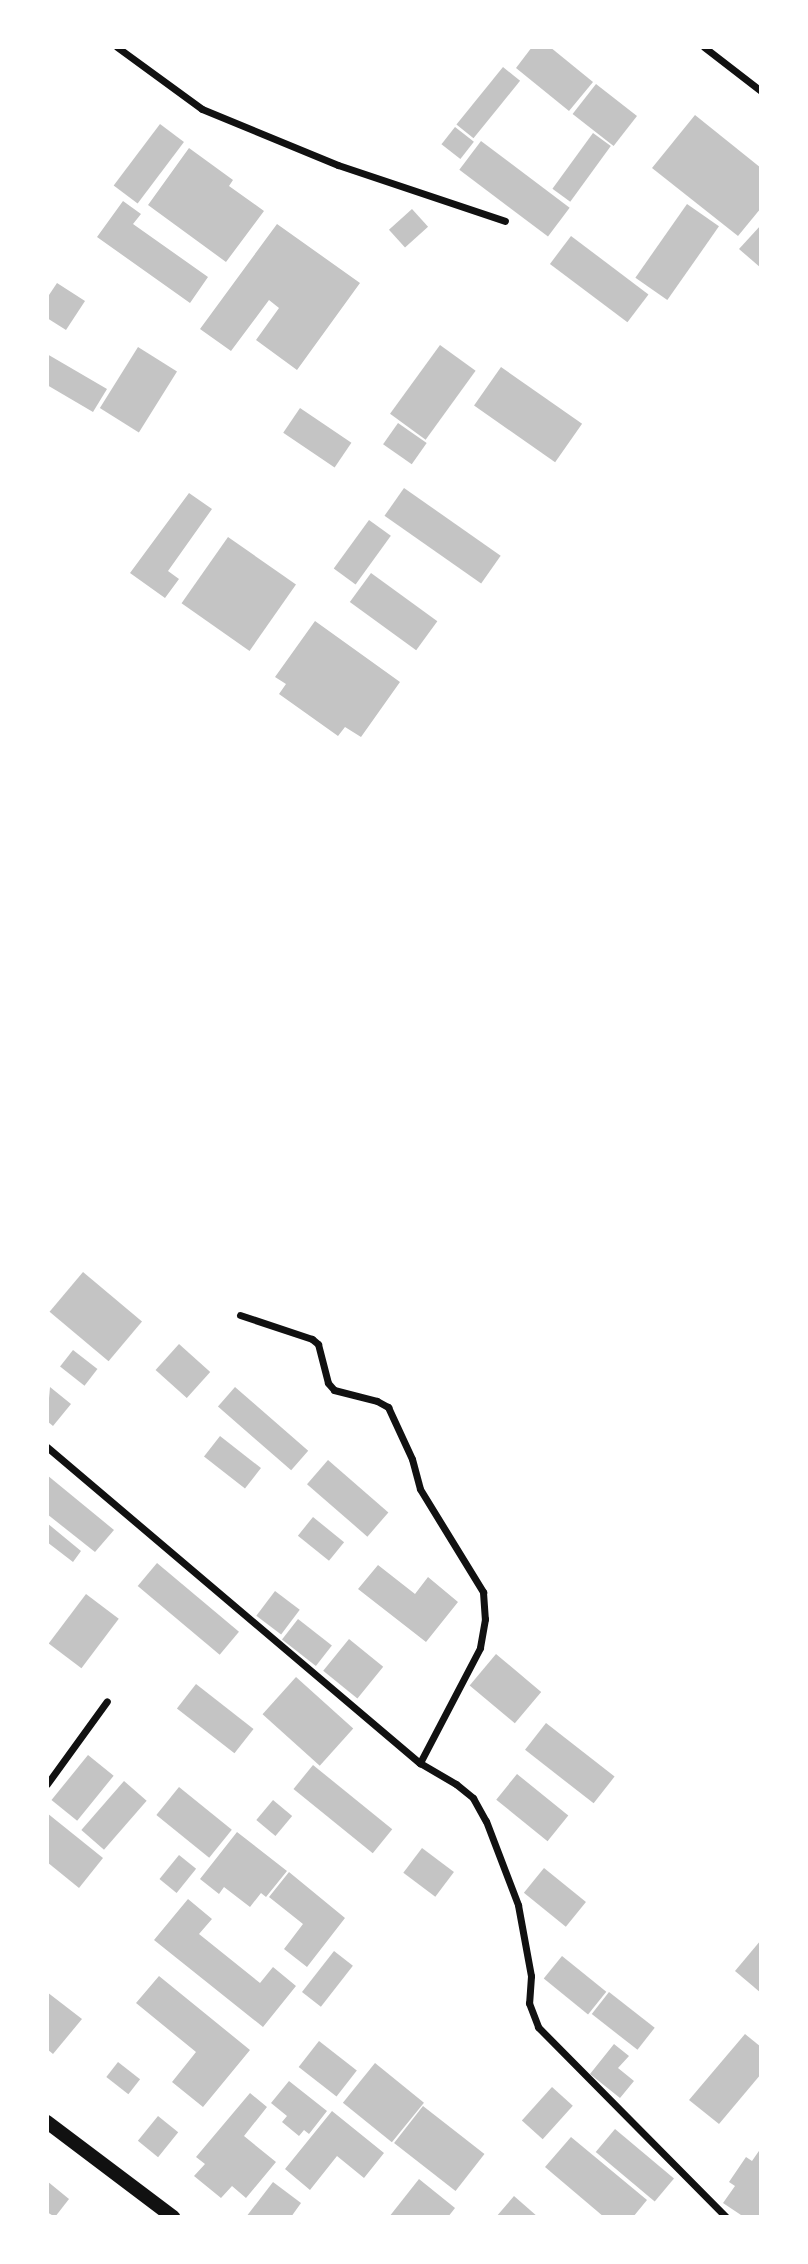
<!DOCTYPE html>
<style>
body{margin:0}
#map{position:relative;width:808px;height:2264px;overflow:hidden;background:#fff;font-family:Cabin,sans-serif}
div>[style]{position:absolute}
.building>*{inset:0;background:#c4c4c4;transform-origin:0 0}
.minor>*{height:7px;margin:-3.5px;padding:0 3.5px;transform-origin:3.5px;border-radius:3.5px;background:#111}
.secondary>*{height:14px;margin:-7px;padding:0 7px;transform-origin:7px;border-radius:7px;background:#111}
span{translate:-50% -50%;white-space:nowrap;text-align:center;line-height:1.15;-webkit-text-stroke:6px #fff;paint-order:stroke}
.frame{position:absolute;inset:0;border:49px solid #fff;pointer-events:none}
</style>
<div id="map">
<div class="building">
<i style="clip-path:polygon(532px 47px,550px 47px,593px 82px,569px 111px,516px 68px)"></i>
<i style="left:503px;top:67px;width:22px;height:74px;rotate:39deg"></i>
<i style="left:596px;top:84px;width:52px;height:38px;rotate:38deg"></i>
<i style="clip-path:polygon(695px 115px,761px 168px,761px 208px,738px 236px,652px 168px)"></i>
<i style="left:160px;top:124px;width:30px;height:77px;rotate:37deg"></i>
<i style="left:455px;top:127px;width:24px;height:22px;rotate:38deg"></i>
<i style="left:593px;top:133px;width:22px;height:69px;rotate:36deg"></i>
<i style="left:481px;top:141px;width:111px;height:36px;rotate:37deg"></i>
<i style="clip-path:polygon(189px 148px,233px 180px,229px 186px,264px 211px,226px 262px,148px 205px)"></i>
<i style="clip-path:polygon(123px 201px,141px 214px,133px 224px,208px 277px,190px 303px,97px 237px)"></i>
<i style="left:687px;top:204px;width:39px;height:90px;rotate:35deg"></i>
<i style="left:412px;top:209px;width:24px;height:31px;rotate:48deg"></i>
<i style="clip-path:polygon(277px 224px,360px 283px,297px 370px,256px 340px,279px 308px,269px 300px,231px 351px,200px 329px)"></i>
<i style="clip-path:polygon(761px 225px,761px 268px,739px 249px)"></i>
<i style="left:571px;top:236px;width:97px;height:35px;rotate:37deg"></i>
<i style="clip-path:polygon(57px 283px,85px 301px,66px 330px,47px 318px,47px 298px)"></i>
<i style="left:440px;top:345px;width:44px;height:85px;rotate:36deg"></i>
<i style="left:138px;top:347px;width:46px;height:72px;rotate:32deg"></i>
<i style="clip-path:polygon(47px 354px,107px 389px,93px 412px,47px 385px)"></i>
<i style="left:501px;top:367px;width:99px;height:47px;rotate:35deg"></i>
<i style="left:300px;top:408px;width:62px;height:30px;rotate:34deg"></i>
<i style="left:398px;top:423px;width:35px;height:26px;rotate:35deg"></i>
<i style="left:404px;top:488px;width:118px;height:34px;rotate:35deg"></i>
<i style="clip-path:polygon(189px 493px,212px 509px,168px 571px,179px 579px,165px 598px,130px 573px)"></i>
<i style="left:369px;top:520px;width:27px;height:60px;rotate:36deg"></i>
<i style="left:228px;top:537px;width:83px;height:81px;rotate:35deg"></i>
<i style="left:371px;top:573px;width:82px;height:36px;rotate:36deg"></i>
<i style="clip-path:polygon(315px 621px,400px 682px,361px 737px,345px 727px,338px 736px,279px 694px,286px 684px,275px 677px)"></i>
<i style="left:83px;top:1272px;width:77px;height:52px;rotate:40deg"></i>
<i style="left:179px;top:1344px;width:42px;height:35px;rotate:42deg"></i>
<i style="left:73px;top:1350px;width:31px;height:21px;rotate:38deg"></i>
<i style="clip-path:polygon(50px 1387px,71px 1404px,53px 1426px,47px 1421px)"></i>
<i style="left:235px;top:1387px;width:97px;height:26px;rotate:41deg"></i>
<i style="left:220px;top:1436px;width:52px;height:26px;rotate:38deg"></i>
<i style="left:328px;top:1460px;width:80px;height:32px;rotate:41deg"></i>
<i style="clip-path:polygon(47px 1475px,114px 1530px,95px 1552px,47px 1514px)"></i>
<i style="left:313px;top:1517px;width:40px;height:24px;rotate:39deg"></i>
<i style="clip-path:polygon(47px 1523px,81px 1551px,73px 1562px,47px 1542px)"></i>
<i style="left:157px;top:1563px;width:107px;height:30px;rotate:40deg"></i>
<i style="clip-path:polygon(378px 1565px,415px 1594px,428px 1577px,458px 1602px,426px 1642px,358px 1589px)"></i>
<i style="left:275px;top:1591px;width:31px;height:31px;rotate:37deg"></i>
<i style="left:86px;top:1594px;width:41px;height:62px;rotate:37deg"></i>
<i style="left:298px;top:1619px;width:43px;height:26px;rotate:38deg"></i>
<i style="left:349px;top:1639px;width:44px;height:41px;rotate:39deg"></i>
<i style="left:496px;top:1654px;width:59px;height:41px;rotate:40deg"></i>
<i style="left:296px;top:1677px;width:77px;height:50px;rotate:42deg"></i>
<i style="left:196px;top:1684px;width:73px;height:31px;rotate:38deg"></i>
<i style="left:546px;top:1723px;width:87px;height:34px;rotate:38deg"></i>
<i style="left:88px;top:1755px;width:33px;height:58px;rotate:39deg"></i>
<i style="left:313px;top:1765px;width:102px;height:31px;rotate:39deg"></i>
<i style="left:517px;top:1774px;width:66px;height:33px;rotate:39deg"></i>
<i style="left:124px;top:1781px;width:30px;height:65px;rotate:41deg"></i>
<i style="left:179px;top:1787px;width:68px;height:36px;rotate:39deg"></i>
<i style="left:273px;top:1800px;width:25px;height:26px;rotate:40deg"></i>
<i style="clip-path:polygon(47px 1813px,103px 1858px,79px 1888px,47px 1862px)"></i>
<i style="clip-path:polygon(237px 1832px,287px 1871px,266px 1897px,261px 1893px,250px 1907px,224px 1887px,219px 1894px,200px 1879px)"></i>
<i style="left:422px;top:1848px;width:40px;height:31px;rotate:37deg"></i>
<i style="left:179px;top:1855px;width:22px;height:31px;rotate:39deg"></i>
<i style="left:544px;top:1868px;width:54px;height:32px;rotate:39deg"></i>
<i style="clip-path:polygon(289px 1872px,345px 1918px,307px 1967px,284px 1949px,303px 1924px,269px 1897px)"></i>
<i style="clip-path:polygon(188px 1899px,212px 1919px,199px 1934px,260px 1983px,273px 1967px,296px 1986px,263px 2027px,154px 1940px)"></i>
<i style="clip-path:polygon(761px 1940px,761px 1993px,735px 1971px)"></i>
<i style="left:334px;top:1951px;width:24px;height:52px;rotate:38deg"></i>
<i style="left:562px;top:1956px;width:57px;height:29px;rotate:39deg"></i>
<i style="clip-path:polygon(159px 1976px,250px 2050px,203px 2107px,172px 2082px,196px 2052px,136px 2003px)"></i>
<i style="clip-path:polygon(47px 1992px,82px 2019px,53px 2054px,47px 2049px)"></i>
<i style="left:609px;top:1992px;width:58px;height:28px;rotate:38deg"></i>
<i style="clip-path:polygon(745px 2034px,761px 2047px,761px 2074px,719px 2124px,689px 2100px)"></i>
<i style="left:319px;top:2041px;width:48px;height:33px;rotate:38deg"></i>
<i style="clip-path:polygon(614px 2044px,629px 2056px,618px 2068px,634px 2081px,620px 2098px,590px 2074px)"></i>
<i style="left:118px;top:2062px;width:28px;height:19px;rotate:38deg"></i>
<i style="left:375px;top:2063px;width:63px;height:51px;rotate:39deg"></i>
<i style="clip-path:polygon(289px 2081px,327px 2111px,309px 2134px,304px 2130px,299px 2136px,282px 2122px,287px 2116px,271px 2103px)"></i>
<i style="left:552px;top:2087px;width:28px;height:45px;rotate:42deg"></i>
<i style="clip-path:polygon(250px 2093px,267px 2107px,244px 2136px,276px 2162px,246px 2198px,232px 2186px,221px 2198px,194px 2176px,205px 2164px,196px 2157px)"></i>
<i style="left:423px;top:2106px;width:78px;height:47px;rotate:38deg"></i>
<i style="clip-path:polygon(332px 2111px,384px 2153px,364px 2178px,337px 2156px,310px 2190px,285px 2169px)"></i>
<i style="left:158px;top:2116px;width:26px;height:32px;rotate:39deg"></i>
<i style="left:615px;top:2129px;width:77px;height:30px;rotate:40deg"></i>
<i style="clip-path:polygon(571px 2137px,647px 2200px,633px 2217px,604px 2217px,545px 2167px)"></i>
<i style="clip-path:polygon(761px 2148px,761px 2217px,744px 2217px,723px 2203px,735px 2186px,729px 2182px,746px 2157px,752px 2161px)"></i>
<i style="clip-path:polygon(419px 2179px,455px 2208px,448px 2217px,389px 2217px)"></i>
<i style="clip-path:polygon(47px 2181px,69px 2199px,55px 2217px,47px 2212px)"></i>
<i style="clip-path:polygon(273px 2182px,301px 2203px,291px 2217px,246px 2217px)"></i>
<i style="clip-path:polygon(514px 2196px,538px 2217px,496px 2217px)"></i>
</div>
<div class="minor">
<i style="left:117px;top:47px;width:105px;rotate:36.1deg"></i>
<i style="left:202px;top:109px;width:147px;rotate:22.4deg"></i>
<i style="left:338px;top:165px;width:176px;rotate:18.5deg"></i>
<i style="left:704px;top:47px;width:72px;rotate:37.7deg"></i>
<i style="left:240px;top:1315px;width:76px;rotate:18.4deg"></i>
<i style="left:312px;top:1339px;width:8px;rotate:40deg"></i>
<i style="left:318px;top:1344px;width:40px;rotate:75.6deg"></i>
<i style="left:328px;top:1383px;width:9px;rotate:49deg"></i>
<i style="left:334px;top:1390px;width:44px;rotate:14.3deg"></i>
<i style="left:377px;top:1401px;width:13px;rotate:29deg"></i>
<i style="left:388px;top:1407px;width:57px;rotate:65.2deg"></i>
<i style="left:412px;top:1459px;width:31px;rotate:75deg"></i>
<i style="left:420px;top:1489px;width:121px;rotate:58.5deg"></i>
<i style="left:483px;top:1592px;width:27px;rotate:86deg"></i>
<i style="left:485px;top:1619px;width:29px;rotate:100deg"></i>
<i style="left:480px;top:1648px;width:130px;rotate:117.6deg"></i>
<i style="left:47px;top:1447px;width:489px;rotate:40.3deg"></i>
<i style="left:420px;top:1763px;width:42px;rotate:30.3deg"></i>
<i style="left:456px;top:1784px;width:22px;rotate:39deg"></i>
<i style="left:473px;top:1798px;width:26px;rotate:61deg"></i>
<i style="left:486px;top:1821px;width:90px;rotate:69.1deg"></i>
<i style="left:518px;top:1905px;width:72px;rotate:79.6deg"></i>
<i style="left:531px;top:1976px;width:27px;rotate:94deg"></i>
<i style="left:529px;top:2003px;width:26px;rotate:69deg"></i>
<i style="left:538px;top:2027px;width:267px;rotate:45.3deg"></i>
<i style="left:47px;top:1784px;width:102px;rotate:-54.1deg"></i>
</div>
<div class="secondary">
<i style="left:47px;top:2122px;width:158px;rotate:37deg"></i>
</div>
<div class="frame"></div>
</div>
